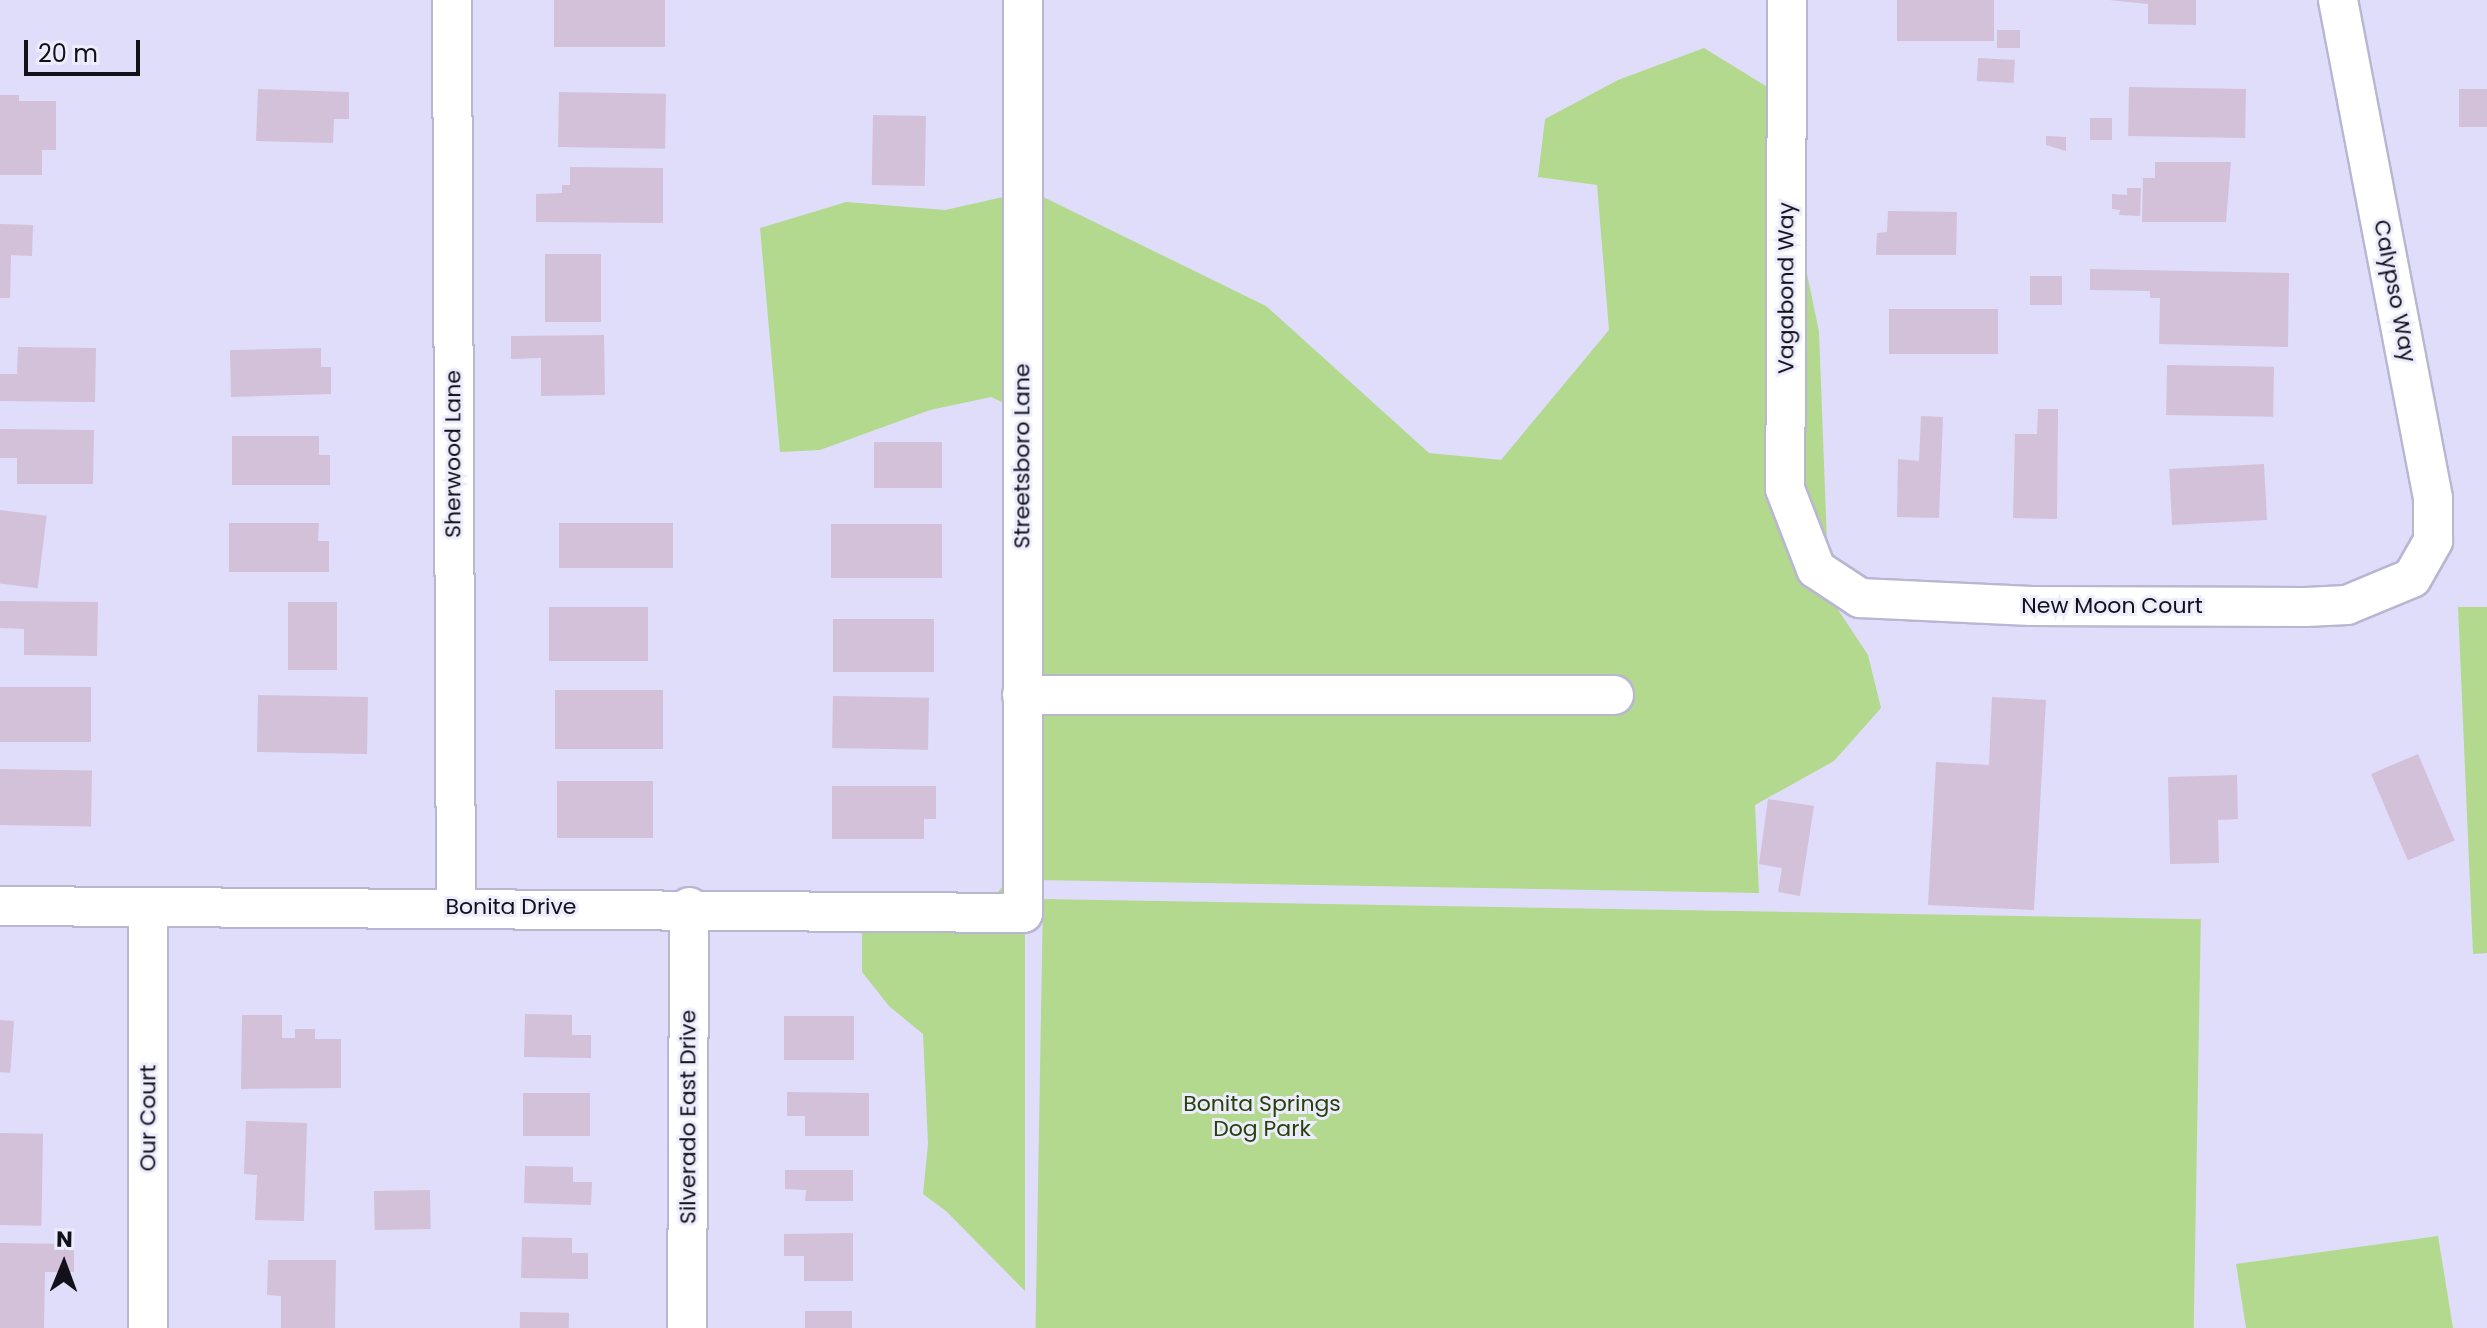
<!DOCTYPE html>
<style>
body{margin:0}
#map{position:relative;width:2487px;height:1328px;overflow:hidden;background:#e0ddfa;font-family:Poppins,sans-serif}
div>[style]{position:absolute}
.green>*{inset:0;background:#b2d98e;transform-origin:0 0}
.building>*{inset:0;background:#d2c1d9;transform-origin:0 0}
.roads{filter:drop-shadow(2px 0 #b9b6d2) drop-shadow(-2px 0 #b9b6d2) drop-shadow(0 2px #b9b6d2) drop-shadow(0 -2px #b9b6d2)}
.minor>*{height:38px;margin:-19px;padding:0 19px;transform-origin:19px;border-radius:19px;background:#fff}
span{translate:-50% -50%;white-space:nowrap;text-align:center;line-height:1.15;-webkit-text-stroke:6px #edecfd;paint-order:stroke}
.street-label{font-size:22px;color:#12111a}
.park-label{font-size:22px;color:#284009}
.north{position:absolute;left:24px;top:1224px;width:80px;height:80px;-webkit-text-stroke:6px #edecfd;paint-order:stroke;rotate:1deg;font-size:22px;font-weight:700;line-height:32px;text-align:center;color:#12111a}
.north::after{content:'';display:block;margin:auto;width:28px;height:36px;background:#12111a;clip-path:polygon(50% 0,100% 100%,50% 72%,0 100%)}
.scale{position:absolute;left:24px;top:40px;width:116px;height:36px;box-sizing:border-box;border:4px solid #12111a;border-top:0;padding-left:10px;font-size:24px;line-height:28px;white-space:nowrap;color:#12111a;-webkit-text-stroke:6px #edecfd;paint-order:stroke}
</style>
<div id="map">
<div class="green">
<i style="clip-path:polygon(1704px 48px,1769px 88px,1819px 332px,1829px 596px,1868px 655px,1881px 708px,1834px 761px,1755px 805px,1759px 893px,1037px 880px,1025px 899px,1025px 1291px,946px 1211px,923px 1194px,928px 1144px,923px 1034px,889px 1006px,862px 972px,862px 924px,993px 898px,1021px 864px,1039px 419px,991px 397px,930px 410px,820px 450px,780px 452px,760px 228px,846px 202px,945px 210px,1031px 191px,1266px 306px,1429px 453px,1501px 460px,1609px 330px,1597px 185px,1538px 177px,1545px 119px,1618px 80px)"></i>
<i style="clip-path:polygon(2458px 607px,2487px 607px,2487px 953px,2473px 954px)"></i>
<i style="left:1043px;top:899px;width:1158px;height:429px;rotate:1deg"></i>
<i style="clip-path:polygon(2438px 1236px,2453px 1328px,2246px 1328px,2236px 1264px)"></i>
</div>
<div class="building">
<i style="left:554px;top:0;width:111px;height:47px"></i>
<i style="left:1897px;top:0;width:97px;height:41px"></i>
<i style="clip-path:polygon(2109px 0,2196px 0,2196px 25px,2148px 24px,2148px 4px)"></i>
<i style="left:1997px;top:30px;width:23px;height:18px"></i>
<i style="left:1978px;top:58px;width:37px;height:23px;rotate:3deg"></i>
<i style="left:2129px;top:87px;width:117px;height:49px;rotate:1deg"></i>
<i style="clip-path:polygon(258px 89px,349px 92px,349px 119px,334px 119px,333px 143px,256px 141px)"></i>
<i style="left:2487px;top:89px;width:38px;height:28px;rotate:90deg"></i>
<i style="left:559px;top:92px;width:107px;height:55px;rotate:1deg"></i>
<i style="clip-path:polygon(0 95px,19px 95px,19px 101px,56px 101px,56px 150px,42px 150px,42px 175px,0 175px)"></i>
<i style="left:873px;top:115px;width:53px;height:70px;rotate:1deg"></i>
<i style="left:2090px;top:118px;width:22px;height:22px"></i>
<i style="clip-path:polygon(2046px 136px,2066px 137px,2066px 151px,2046px 145px)"></i>
<i style="clip-path:polygon(2155px 162px,2231px 162px,2226px 222px,2142px 222px,2143px 178px,2155px 178px)"></i>
<i style="clip-path:polygon(570px 167px,663px 168px,663px 223px,536px 222px,536px 194px,562px 193px,562px 185px,570px 185px)"></i>
<i style="clip-path:polygon(2127px 188px,2141px 188px,2140px 216px,2119px 215px,2120px 210px,2112px 209px,2112px 194px,2127px 195px)"></i>
<i style="clip-path:polygon(1888px 211px,1957px 212px,1956px 255px,1876px 255px,1877px 233px,1887px 232px)"></i>
<i style="clip-path:polygon(0 224px,33px 225px,32px 256px,11px 255px,10px 298px,0 298px)"></i>
<i style="left:545px;top:254px;width:56px;height:68px"></i>
<i style="clip-path:polygon(2090px 269px,2289px 273px,2288px 347px,2159px 344px,2160px 298px,2150px 298px,2150px 291px,2090px 290px)"></i>
<i style="left:2030px;top:276px;width:32px;height:29px"></i>
<i style="left:1889px;top:309px;width:109px;height:45px"></i>
<i style="clip-path:polygon(604px 335px,605px 395px,541px 396px,541px 358px,511px 359px,511px 336px)"></i>
<i style="clip-path:polygon(18px 347px,96px 348px,95px 402px,0 401px,0 374px,17px 374px)"></i>
<i style="clip-path:polygon(321px 348px,321px 367px,331px 367px,331px 394px,231px 397px,230px 350px)"></i>
<i style="left:2167px;top:365px;width:107px;height:50px;rotate:1deg"></i>
<i style="clip-path:polygon(2038px 409px,2058px 409px,2057px 519px,2013px 518px,2015px 434px,2037px 434px)"></i>
<i style="clip-path:polygon(1921px 416px,1943px 417px,1939px 518px,1897px 517px,1898px 459px,1919px 461px)"></i>
<i style="clip-path:polygon(0 429px,94px 430px,93px 484px,17px 484px,17px 458px,0 458px)"></i>
<i style="clip-path:polygon(232px 436px,319px 436px,319px 455px,330px 455px,330px 485px,232px 485px)"></i>
<i style="left:874px;top:442px;width:68px;height:46px"></i>
<i style="left:2264px;top:464px;width:56px;height:95px;rotate:87deg"></i>
<i style="left:0;top:510px;width:47px;height:73px;rotate:7deg"></i>
<i style="clip-path:polygon(229px 523px,319px 523px,318px 541px,329px 541px,329px 572px,229px 572px)"></i>
<i style="left:673px;top:523px;width:45px;height:114px;rotate:90deg"></i>
<i style="left:942px;top:524px;width:54px;height:111px;rotate:90deg"></i>
<i style="clip-path:polygon(0 601px,98px 602px,97px 656px,24px 655px,24px 629px,0 628px)"></i>
<i style="left:288px;top:602px;width:49px;height:68px"></i>
<i style="left:648px;top:607px;width:54px;height:99px;rotate:90deg"></i>
<i style="left:833px;top:619px;width:101px;height:53px"></i>
<i style="left:0;top:687px;width:91px;height:55px"></i>
<i style="left:555px;top:690px;width:108px;height:59px"></i>
<i style="left:258px;top:695px;width:110px;height:57px;rotate:1deg"></i>
<i style="left:833px;top:696px;width:96px;height:52px;rotate:1deg"></i>
<i style="clip-path:polygon(1992px 697px,2046px 700px,2034px 910px,1928px 905px,1936px 762px,1989px 765px)"></i>
<i style="left:2418px;top:754px;width:94px;height:51px;rotate:67deg"></i>
<i style="left:0;top:769px;width:92px;height:56px;rotate:1deg"></i>
<i style="clip-path:polygon(2237px 775px,2238px 819px,2218px 820px,2219px 863px,2170px 864px,2168px 777px)"></i>
<i style="left:557px;top:781px;width:96px;height:57px"></i>
<i style="clip-path:polygon(832px 786px,936px 786px,936px 819px,924px 819px,924px 839px,832px 839px)"></i>
<i style="clip-path:polygon(1768px 799px,1814px 806px,1800px 896px,1778px 892px,1782px 868px,1759px 864px)"></i>
<i style="clip-path:polygon(525px 1014px,572px 1015px,572px 1035px,591px 1035px,591px 1058px,524px 1057px)"></i>
<i style="clip-path:polygon(242px 1015px,282px 1015px,282px 1038px,295px 1038px,295px 1029px,315px 1029px,315px 1039px,341px 1039px,341px 1088px,241px 1089px)"></i>
<i style="left:784px;top:1016px;width:70px;height:44px"></i>
<i style="left:0;top:1020px;width:14px;height:52px;rotate:4deg"></i>
<i style="clip-path:polygon(787px 1092px,869px 1093px,869px 1136px,805px 1136px,805px 1116px,787px 1116px)"></i>
<i style="left:523px;top:1093px;width:67px;height:43px"></i>
<i style="clip-path:polygon(246px 1121px,307px 1123px,304px 1221px,255px 1220px,257px 1175px,244px 1174px)"></i>
<i style="left:0;top:1133px;width:43px;height:92px;rotate:1deg"></i>
<i style="clip-path:polygon(525px 1166px,573px 1167px,573px 1182px,592px 1182px,591px 1205px,524px 1203px)"></i>
<i style="clip-path:polygon(785px 1170px,853px 1170px,853px 1201px,805px 1201px,806px 1190px,785px 1189px)"></i>
<i style="left:430px;top:1190px;width:39px;height:56px;rotate:89deg"></i>
<i style="clip-path:polygon(853px 1233px,853px 1281px,804px 1281px,804px 1256px,784px 1256px,784px 1234px)"></i>
<i style="clip-path:polygon(522px 1237px,572px 1238px,572px 1253px,588px 1253px,588px 1279px,521px 1278px)"></i>
<i style="clip-path:polygon(0 1243px,74px 1244px,74px 1272px,45px 1272px,44px 1328px,0 1328px)"></i>
<i style="clip-path:polygon(268px 1260px,336px 1260px,335px 1328px,281px 1328px,281px 1296px,267px 1295px)"></i>
<i style="left:805px;top:1311px;width:47px;height:17px"></i>
<i style="left:520px;top:1312px;width:49px;height:16px;rotate:1deg"></i>
</div>
<div class="roads">
<div class="minor">
<i style="left:452px;top:0;width:908px;rotate:89.75deg"></i>
<i style="left:1787px;top:0;width:489px;rotate:90.2deg"></i>
<i style="left:1785px;top:489px;width:86px;rotate:68.8deg"></i>
<i style="left:1816px;top:569px;width:53px;rotate:33.4deg"></i>
<i style="left:1860px;top:598px;width:171px;rotate:2.7deg"></i>
<i style="left:2031px;top:606px;width:275px;rotate:0.2deg"></i>
<i style="left:2306px;top:607px;width:41px;rotate:-2.8deg"></i>
<i style="left:2347px;top:605px;width:70px;rotate:-22.6deg"></i>
<i style="left:2412px;top:578px;width:43px;rotate:-60.4deg"></i>
<i style="left:2433px;top:541px;width:43px;rotate:-90deg"></i>
<i style="left:2433px;top:498px;width:507px;rotate:-100.8deg"></i>
<i style="left:1022px;top:695px;width:592px"></i>
<i style="left:0;top:906px;width:1023px;rotate:0.39deg"></i>
<i style="left:1023px;top:913px;width:913px;rotate:-90deg"></i>
<i style="left:148px;top:1328px;width:421px;rotate:-90deg"></i>
<i style="left:687px;top:1328px;width:421px;rotate:-89.7deg"></i>
</div>
</div>
<div class="street-label">
<span style="left:1786px;top:288px;rotate:-90deg">Vagabond Way</span>
<span style="left:2395px;top:291px;rotate:79deg">Calypso Way</span>
<span style="left:453px;top:454px;rotate:-90deg">Sherwood Lane</span>
<span style="left:1022px;top:456px;rotate:-90deg">Streetsboro Lane</span>
<span style="left:2112px;top:606px">New Moon Court</span>
<span style="left:511px;top:907px">Bonita Drive</span>
<span style="left:688px;top:1117px;rotate:-90deg">Silverado East Drive</span>
<span style="left:148px;top:1118px;rotate:-90deg">Our Court</span>
</div>
<div class="park-label">
<span style="left:1262px;top:1116px">Bonita Springs<br>Dog Park</span>
</div>
<div class="north">N</div>
<div class="scale">20 m</div>
</div>
